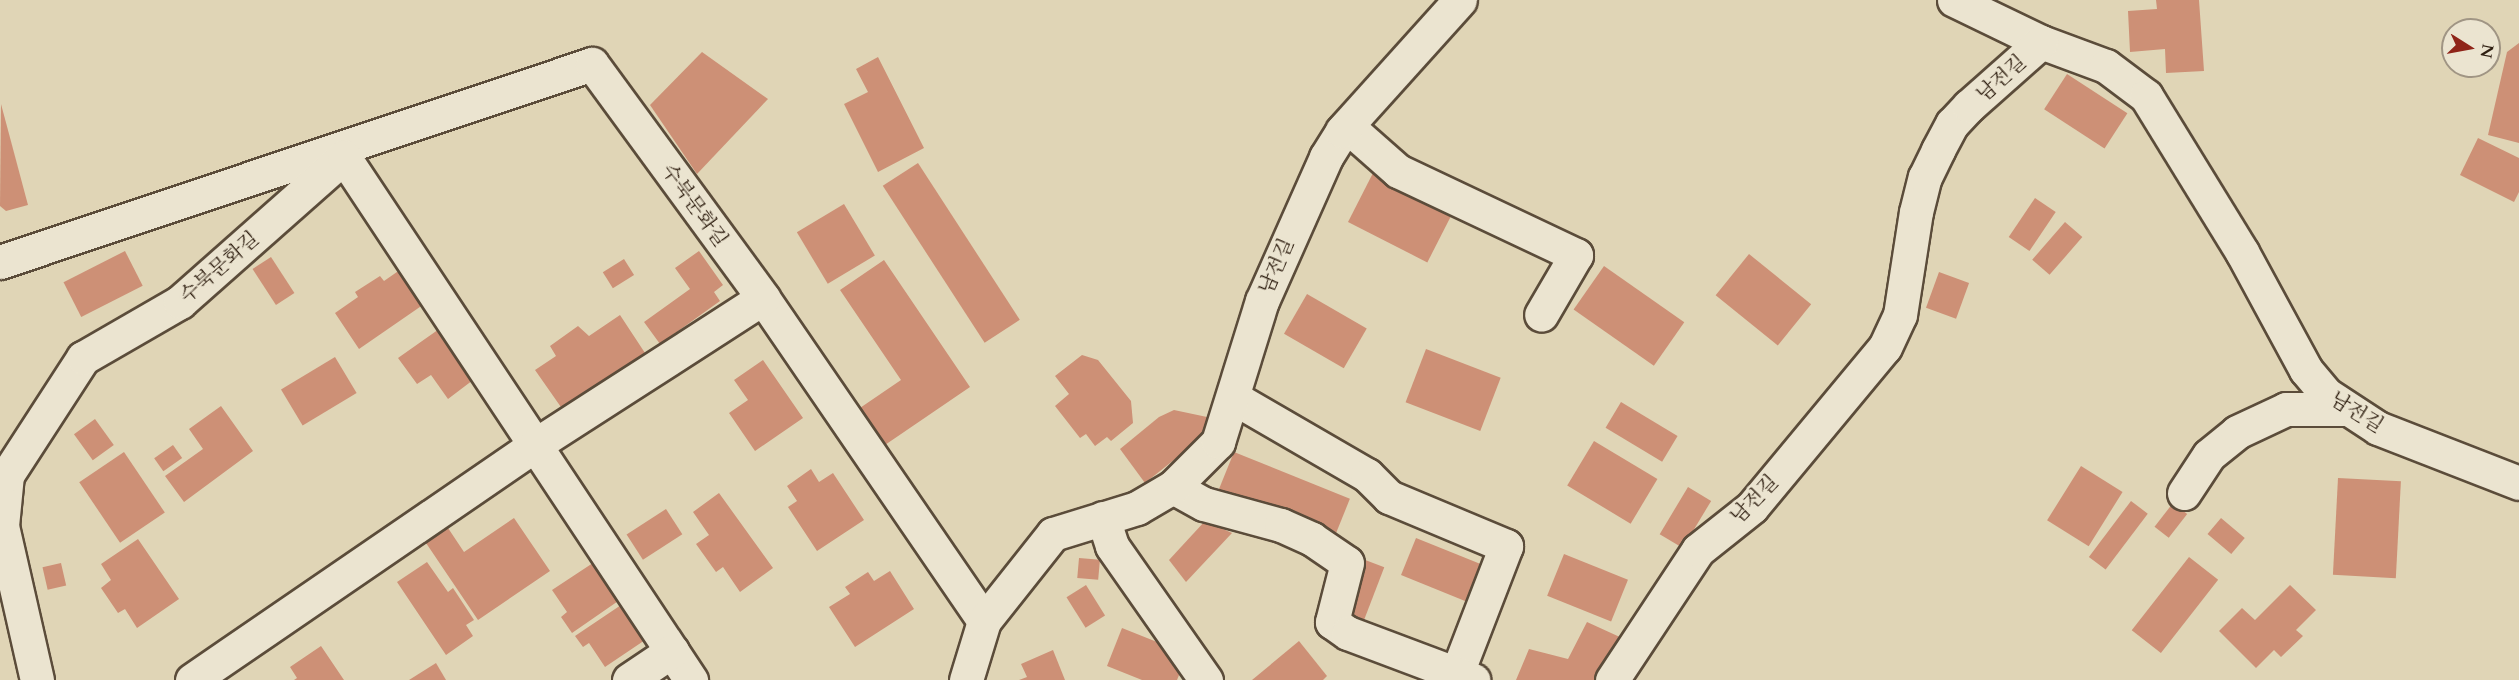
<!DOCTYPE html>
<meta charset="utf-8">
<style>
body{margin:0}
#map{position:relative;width:2519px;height:680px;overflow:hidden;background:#e0d5b6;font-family:Cardo,"Noto Serif KR",serif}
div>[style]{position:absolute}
.building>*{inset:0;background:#cd9076;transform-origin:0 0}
.roads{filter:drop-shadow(2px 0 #5b4c3a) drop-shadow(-2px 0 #5b4c3a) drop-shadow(0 2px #5b4c3a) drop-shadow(0 -2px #5b4c3a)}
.minor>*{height:33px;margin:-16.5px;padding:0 16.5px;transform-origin:16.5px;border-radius:16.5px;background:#ebe4d0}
span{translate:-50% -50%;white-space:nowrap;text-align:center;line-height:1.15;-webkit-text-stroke:5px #ebe4d0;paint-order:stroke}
.street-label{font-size:20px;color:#2f1f11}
.north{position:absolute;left:2441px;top:18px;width:60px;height:60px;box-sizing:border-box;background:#ebe4d0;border:2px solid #a09584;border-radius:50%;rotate:101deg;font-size:16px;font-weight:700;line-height:24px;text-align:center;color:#2f1f11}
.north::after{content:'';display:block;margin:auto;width:21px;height:27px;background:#8f2418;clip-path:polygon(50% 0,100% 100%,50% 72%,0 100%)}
</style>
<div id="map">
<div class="building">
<i style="clip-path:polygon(2156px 0,2199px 0,2204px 71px,2166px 73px,2165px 49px,2130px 52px,2128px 11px,2157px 9px)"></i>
<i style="clip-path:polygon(2519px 43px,2519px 143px,2488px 135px,2507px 52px)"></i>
<i style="clip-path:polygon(702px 52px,768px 99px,697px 174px,650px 105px)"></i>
<i style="clip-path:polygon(878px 57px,924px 148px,878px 172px,844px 104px,868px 92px,856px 69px)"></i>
<i style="left:2067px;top:74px;width:72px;height:42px;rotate:33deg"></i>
<i style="clip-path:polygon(1px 104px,28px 205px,6px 211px,0 206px)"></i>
<i style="clip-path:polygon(2478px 138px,2519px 158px,2519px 192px,2514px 202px,2460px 175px)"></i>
<i style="left:918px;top:163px;width:187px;height:42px;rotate:57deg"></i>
<i style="left:1373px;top:173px;width:89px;height:55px;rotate:27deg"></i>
<i style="left:2035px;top:198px;width:25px;height:47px;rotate:34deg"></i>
<i style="left:844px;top:204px;width:60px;height:55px;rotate:59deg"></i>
<i style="left:2065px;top:222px;width:23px;height:50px;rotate:41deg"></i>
<i style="left:125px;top:251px;width:39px;height:69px;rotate:63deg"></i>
<i style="clip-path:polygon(699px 251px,723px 285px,714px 292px,720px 301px,660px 344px,644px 322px,690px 289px,675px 268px)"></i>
<i style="left:1749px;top:254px;width:80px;height:53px;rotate:39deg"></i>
<i style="left:271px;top:257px;width:43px;height:22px;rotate:57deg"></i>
<i style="left:624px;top:259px;width:19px;height:25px;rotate:58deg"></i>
<i style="clip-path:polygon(884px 260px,970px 387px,882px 447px,857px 410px,901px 380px,840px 290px)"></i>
<i style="clip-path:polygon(407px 265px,430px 300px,359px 349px,335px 313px,358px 297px,355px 292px,380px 276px,384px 281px)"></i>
<i style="left:1604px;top:266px;width:98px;height:53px;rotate:35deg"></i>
<i style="left:1939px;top:272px;width:32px;height:38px;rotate:20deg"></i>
<i style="left:1307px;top:294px;width:69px;height:46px;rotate:30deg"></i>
<i style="clip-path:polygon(620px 315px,645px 353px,563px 410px,535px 370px,556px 356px,550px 346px,578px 326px,589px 336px)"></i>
<i style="clip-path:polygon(442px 327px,477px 377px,448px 399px,431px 375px,417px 384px,398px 358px)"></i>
<i style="left:1426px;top:349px;width:80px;height:57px;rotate:21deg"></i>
<i style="clip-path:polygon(1082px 355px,1098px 360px,1131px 401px,1133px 423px,1111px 441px,1107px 437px,1095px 446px,1086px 434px,1080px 438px,1055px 406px,1069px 394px,1055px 376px)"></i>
<i style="left:335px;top:357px;width:42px;height:63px;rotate:59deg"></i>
<i style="clip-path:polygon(763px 360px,803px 418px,755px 451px,729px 413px,748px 400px,734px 380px)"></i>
<i style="left:1621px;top:402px;width:66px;height:30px;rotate:31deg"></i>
<i style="clip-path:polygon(221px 406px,253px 451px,184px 502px,165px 476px,203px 449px,189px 429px)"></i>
<i style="clip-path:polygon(1174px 410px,1207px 417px,1214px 428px,1145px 483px,1120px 449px,1159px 417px)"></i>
<i style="left:95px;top:419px;width:32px;height:26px;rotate:54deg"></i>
<i style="left:1594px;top:441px;width:74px;height:52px;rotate:31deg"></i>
<i style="left:173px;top:445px;width:16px;height:23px;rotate:55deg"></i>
<i style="left:124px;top:452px;width:73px;height:54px;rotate:56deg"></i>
<i style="left:1234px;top:452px;width:125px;height:43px;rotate:22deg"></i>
<i style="left:2081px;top:466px;width:49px;height:64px;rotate:32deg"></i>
<i style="clip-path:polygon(811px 469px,819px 482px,833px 473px,864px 520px,817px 551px,788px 507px,797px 501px,787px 486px)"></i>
<i style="left:2338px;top:478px;width:63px;height:97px;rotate:3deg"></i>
<i style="left:1688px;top:487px;width:27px;height:55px;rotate:31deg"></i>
<i style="clip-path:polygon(719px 493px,773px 568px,740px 592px,723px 567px,716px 572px,696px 544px,709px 535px,693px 512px)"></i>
<i style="left:2131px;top:501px;width:21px;height:70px;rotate:37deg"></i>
<i style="left:2173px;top:503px;width:18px;height:30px;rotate:38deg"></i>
<i style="left:666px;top:509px;width:30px;height:47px;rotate:57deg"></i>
<i style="clip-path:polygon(514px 518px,550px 571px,478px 620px,424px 540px,446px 525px,464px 552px)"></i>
<i style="left:2221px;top:518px;width:31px;height:21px;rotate:40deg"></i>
<i style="clip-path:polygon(1205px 521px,1232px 533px,1186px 582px,1169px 560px)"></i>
<i style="left:1416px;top:538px;width:81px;height:40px;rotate:22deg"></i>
<i style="clip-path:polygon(138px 539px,179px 599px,137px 628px,125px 609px,118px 613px,101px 588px,111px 580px,101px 564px)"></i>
<i style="left:1564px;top:554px;width:69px;height:45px;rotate:22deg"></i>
<i style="left:2189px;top:557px;width:37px;height:93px;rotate:38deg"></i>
<i style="left:1079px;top:558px;width:21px;height:20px;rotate:5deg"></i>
<i style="left:1360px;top:558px;width:26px;height:65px;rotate:21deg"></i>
<i style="clip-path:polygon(599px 559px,624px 597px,572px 633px,561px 617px,567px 612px,552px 590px)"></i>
<i style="clip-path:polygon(427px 562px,448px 592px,453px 588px,474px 620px,466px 625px,473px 636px,446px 655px,397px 582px)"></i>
<i style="left:61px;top:563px;width:23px;height:19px;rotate:77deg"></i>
<i style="clip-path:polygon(890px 571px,914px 609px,855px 647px,829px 607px,850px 594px,845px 587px,868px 572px,874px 581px)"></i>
<i style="left:1086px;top:585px;width:36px;height:23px;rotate:58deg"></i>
<i style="clip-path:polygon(2290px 585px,2316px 610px,2296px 630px,2303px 636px,2281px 657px,2274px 650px,2256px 668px,2219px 631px,2242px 608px,2255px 620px)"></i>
<i style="clip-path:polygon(627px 601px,651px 636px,605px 667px,589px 643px,583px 647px,575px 636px)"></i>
<i style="clip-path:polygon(1587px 622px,1622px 638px,1597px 680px,1516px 680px,1529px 649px,1568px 659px)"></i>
<i style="clip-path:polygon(1122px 628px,1177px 650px,1184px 663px,1177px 680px,1142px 680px,1107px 666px)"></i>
<i style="clip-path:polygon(1299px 641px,1327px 676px,1323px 680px,1252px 680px)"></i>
<i style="clip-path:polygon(321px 646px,344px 680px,294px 680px,297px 678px,290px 667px)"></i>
<i style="clip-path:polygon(1053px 650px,1065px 680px,1019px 680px,1027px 677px,1021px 664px)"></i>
<i style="clip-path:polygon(436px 663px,446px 680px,409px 680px)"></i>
</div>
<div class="roads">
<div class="minor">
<i style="left:1954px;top:0;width:97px;rotate:25.8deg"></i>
<i style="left:2041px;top:42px;width:69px;rotate:20.3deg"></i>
<i style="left:2106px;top:66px;width:50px;rotate:36.9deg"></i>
<i style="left:2146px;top:96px;width:183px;rotate:58.4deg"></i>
<i style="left:2242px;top:252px;width:134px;rotate:61.5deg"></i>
<i style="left:2306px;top:370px;width:31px;rotate:50deg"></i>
<i style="left:2326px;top:394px;width:62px;rotate:33.2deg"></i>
<i style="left:2378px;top:428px;width:151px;rotate:21.3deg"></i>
<i style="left:1347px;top:126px;width:68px;rotate:41.4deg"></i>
<i style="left:1398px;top:171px;width:197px;rotate:25.3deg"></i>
<i style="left:1576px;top:255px;width:69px;rotate:120.3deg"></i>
<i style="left:0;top:262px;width:624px;rotate:-18.49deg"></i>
<i style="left:592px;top:64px;width:290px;rotate:53.8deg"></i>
<i style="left:763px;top:298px;width:391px;rotate:55.6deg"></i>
<i style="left:1234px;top:398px;width:154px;rotate:30.1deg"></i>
<i style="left:1367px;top:475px;width:31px;rotate:45deg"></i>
<i style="left:1389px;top:497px;width:127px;rotate:22.7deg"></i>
<i style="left:1506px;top:546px;width:136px;rotate:111.1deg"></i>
<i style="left:1173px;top:487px;width:35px;rotate:29deg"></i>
<i style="left:1204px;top:504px;width:80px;rotate:15.3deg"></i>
<i style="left:1281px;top:525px;width:34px;rotate:24deg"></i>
<i style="left:1312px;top:539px;width:42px;rotate:34.4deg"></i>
<i style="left:1347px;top:563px;width:61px;rotate:104.3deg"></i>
<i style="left:1332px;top:622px;width:19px;rotate:35deg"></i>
<i style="left:1348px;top:633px;width:134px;rotate:20.6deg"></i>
<i style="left:2184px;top:493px;width:45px;rotate:-56.7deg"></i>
<i style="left:2209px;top:455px;width:36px;rotate:-39deg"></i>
<i style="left:2237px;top:432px;width:54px;rotate:-25.1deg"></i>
<i style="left:2286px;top:409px;width:58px"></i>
<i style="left:1103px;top:518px;width:29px;rotate:72deg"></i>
<i style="left:1112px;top:546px;width:164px;rotate:55deg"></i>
<i style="left:37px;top:680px;width:158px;rotate:-102.8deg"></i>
<i style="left:2px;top:526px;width:51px;rotate:-84.4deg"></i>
<i style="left:7px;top:475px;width:140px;rotate:-57deg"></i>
<i style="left:83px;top:358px;width:112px;rotate:-30deg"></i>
<i style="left:180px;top:302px;width:219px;rotate:-41.5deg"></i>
<i style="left:344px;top:157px;width:628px;rotate:56.44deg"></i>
<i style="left:192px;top:680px;width:416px;rotate:-34.4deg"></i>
<i style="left:535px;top:445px;width:271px;rotate:-32.8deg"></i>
<i style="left:629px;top:680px;width:52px;rotate:-34deg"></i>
<i style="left:966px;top:680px;width:62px;rotate:-73deg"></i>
<i style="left:984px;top:621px;width:111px;rotate:-51.6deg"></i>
<i style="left:1053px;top:534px;width:88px;rotate:-17.2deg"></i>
<i style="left:1137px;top:508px;width:42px;rotate:-30.3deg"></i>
<i style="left:1173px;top:487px;width:64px;rotate:-45deg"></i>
<i style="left:1218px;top:442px;width:148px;rotate:-72.7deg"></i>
<i style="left:1262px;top:301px;width:158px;rotate:-66deg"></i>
<i style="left:1326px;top:157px;width:31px;rotate:-58deg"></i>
<i style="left:1342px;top:131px;width:176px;rotate:-48deg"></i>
<i style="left:1612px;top:680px;width:156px;rotate:-56.5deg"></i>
<i style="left:1698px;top:550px;width:69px;rotate:-38.5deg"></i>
<i style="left:1752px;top:507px;width:208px;rotate:-50.3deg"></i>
<i style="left:1885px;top:347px;width:35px;rotate:-65deg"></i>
<i style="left:1900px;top:315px;width:104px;rotate:-81.2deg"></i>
<i style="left:1916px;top:212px;width:36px;rotate:-76deg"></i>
<i style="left:1925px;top:177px;width:30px;rotate:-64deg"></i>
<i style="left:1938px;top:150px;width:30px;rotate:-62deg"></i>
<i style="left:1952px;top:124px;width:25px;rotate:-47deg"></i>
<i style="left:1969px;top:106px;width:96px;rotate:-41.6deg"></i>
</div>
</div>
<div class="street-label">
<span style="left:2001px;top:78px;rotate:-42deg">남전길</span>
<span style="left:695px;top:205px;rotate:54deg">수북문화길</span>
<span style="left:1276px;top:266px;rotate:-67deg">남전길</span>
<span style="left:219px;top:267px;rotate:-41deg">수북문화길</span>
<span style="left:2357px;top:412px;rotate:32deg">남전길</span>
<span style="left:1754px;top:499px;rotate:-46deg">남전길</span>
</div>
<div class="north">N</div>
</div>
